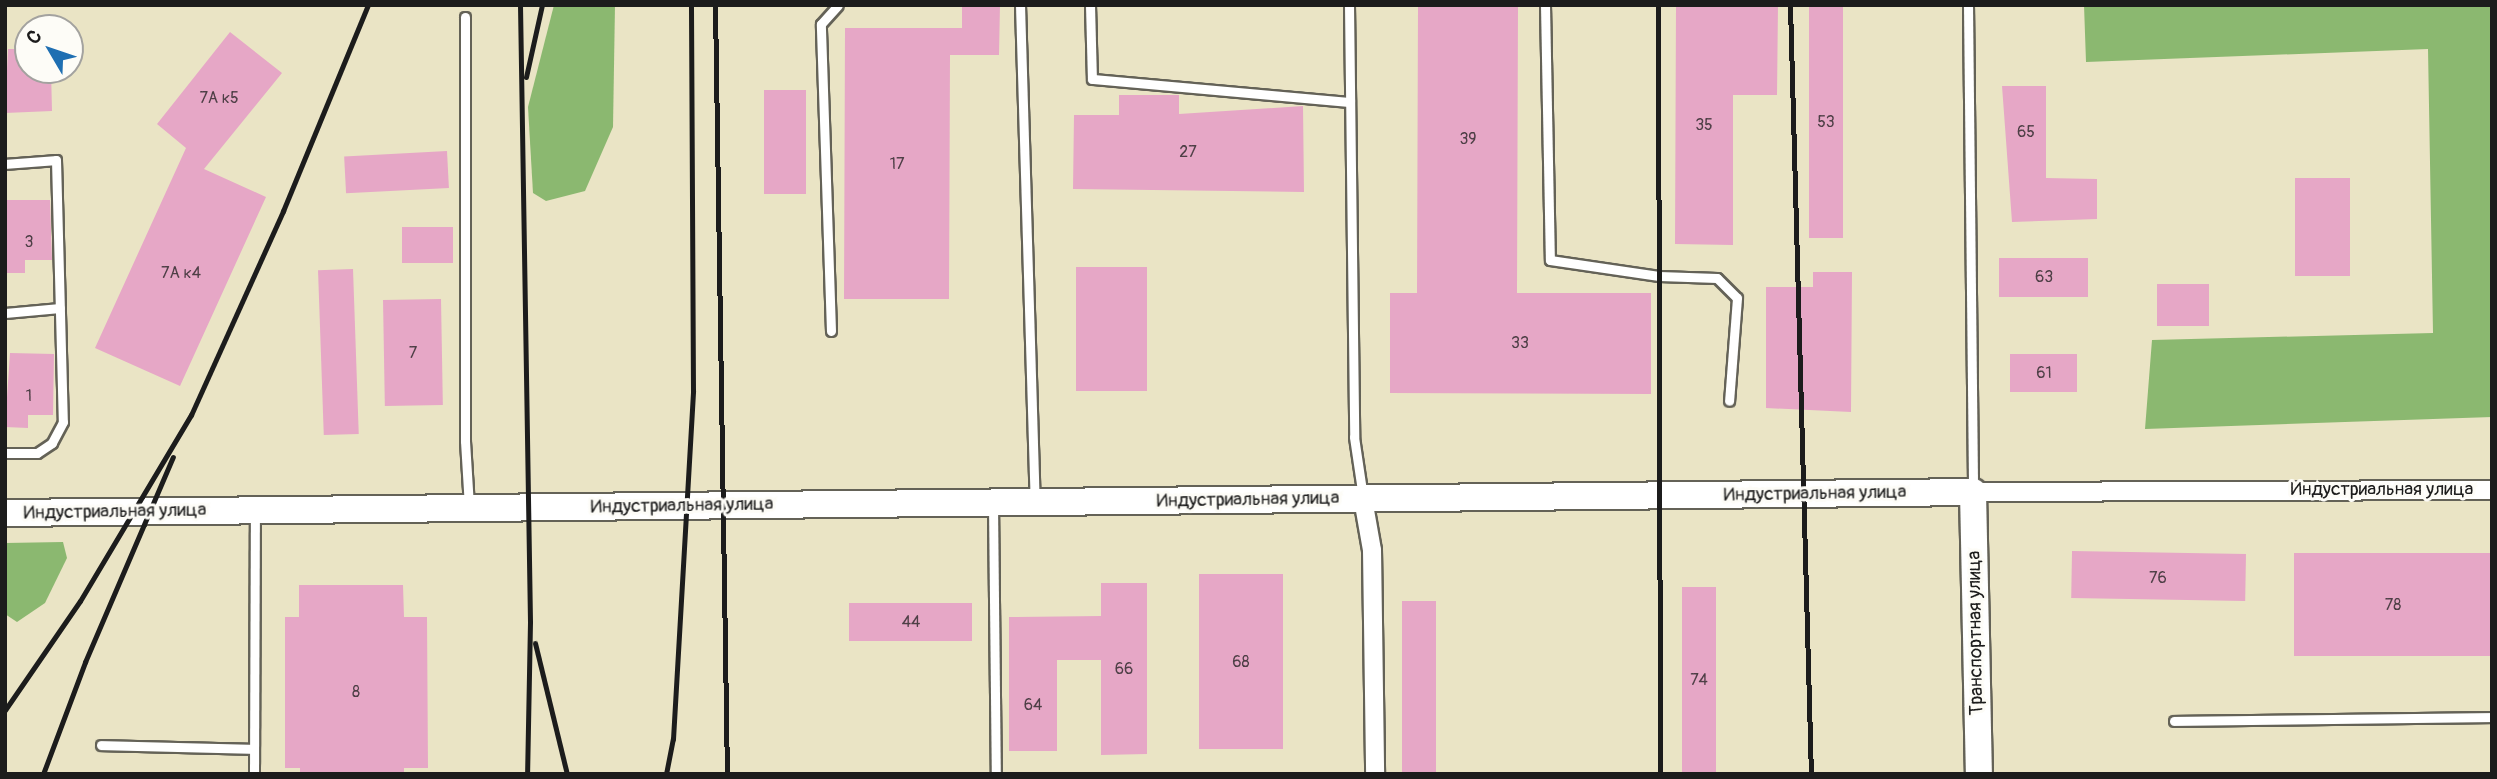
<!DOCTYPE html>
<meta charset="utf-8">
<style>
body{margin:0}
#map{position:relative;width:2497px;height:779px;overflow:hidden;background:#eae4c5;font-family:Pangolin,sans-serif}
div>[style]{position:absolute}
.forest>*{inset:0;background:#8bb870}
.building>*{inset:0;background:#e6a7c6;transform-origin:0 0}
.roads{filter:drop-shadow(2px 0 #646257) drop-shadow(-2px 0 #646257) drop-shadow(0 2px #646257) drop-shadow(0 -2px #646257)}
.lane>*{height:9px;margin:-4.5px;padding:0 4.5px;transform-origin:4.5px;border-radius:4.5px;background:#fff}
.street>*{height:18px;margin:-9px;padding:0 9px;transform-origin:9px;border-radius:9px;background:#fff}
.secondary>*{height:26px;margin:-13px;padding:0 13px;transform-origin:13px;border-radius:13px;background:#fff}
.rail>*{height:5px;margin:-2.5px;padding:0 2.5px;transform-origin:2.5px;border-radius:2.5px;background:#1c1c1c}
span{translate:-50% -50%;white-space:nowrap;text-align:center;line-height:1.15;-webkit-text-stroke:6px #fdfcf7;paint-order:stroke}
.number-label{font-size:16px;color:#4e3f46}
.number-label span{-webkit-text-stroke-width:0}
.street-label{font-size:19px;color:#1c1c1c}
.frame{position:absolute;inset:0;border:7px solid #1c1c1c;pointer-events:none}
.north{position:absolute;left:14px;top:14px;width:70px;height:70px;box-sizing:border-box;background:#fdfcf7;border:2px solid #a3a29f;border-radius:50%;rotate:309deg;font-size:19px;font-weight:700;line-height:28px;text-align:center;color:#1c1c1c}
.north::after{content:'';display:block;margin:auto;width:24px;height:32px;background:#1f6fb2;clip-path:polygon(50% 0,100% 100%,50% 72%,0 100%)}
</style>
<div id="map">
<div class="forest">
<i style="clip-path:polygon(554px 5px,615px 5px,613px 127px,585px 191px,546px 201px,533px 193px,528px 107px)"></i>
<i style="clip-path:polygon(2084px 5px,2492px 5px,2492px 417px,2145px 429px,2152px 340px,2433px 333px,2428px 49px,2086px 62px)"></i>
<i style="clip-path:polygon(63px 542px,67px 558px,45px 603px,17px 622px,5px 614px,5px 543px)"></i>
</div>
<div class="building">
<i style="clip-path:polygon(962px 5px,1000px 5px,999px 55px,950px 55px,949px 299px,844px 299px,845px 28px,962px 28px)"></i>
<i style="clip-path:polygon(1418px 5px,1518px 5px,1517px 293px,1651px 293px,1651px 394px,1390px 393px,1390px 293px,1417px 293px)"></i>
<i style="clip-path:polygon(1676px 5px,1778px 5px,1777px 95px,1733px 95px,1733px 245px,1675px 244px)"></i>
<i style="left:1809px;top:5px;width:34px;height:233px"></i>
<i style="clip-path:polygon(230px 32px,282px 73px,204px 169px,266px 197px,180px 386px,95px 348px,186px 148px,157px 124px)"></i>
<i style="clip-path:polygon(8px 49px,28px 49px,28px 70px,51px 70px,52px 111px,5px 113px)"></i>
<i style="clip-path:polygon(2002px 86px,2046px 86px,2046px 178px,2097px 179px,2097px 219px,2012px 222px)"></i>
<i style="left:764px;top:90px;width:42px;height:104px"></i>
<i style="clip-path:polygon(1119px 95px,1179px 95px,1179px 114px,1303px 106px,1304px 192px,1073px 189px,1074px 115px,1119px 115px)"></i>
<i style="left:447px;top:151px;width:37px;height:103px;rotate:87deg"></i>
<i style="left:2295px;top:178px;width:55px;height:98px"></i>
<i style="clip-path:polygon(7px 200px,50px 200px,52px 260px,25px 260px,25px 273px,5px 273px)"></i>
<i style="left:453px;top:227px;width:36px;height:51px;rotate:90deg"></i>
<i style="left:1999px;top:258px;width:89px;height:39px"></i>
<i style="left:1076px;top:267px;width:71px;height:124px"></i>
<i style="left:353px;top:269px;width:165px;height:35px;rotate:88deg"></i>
<i style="clip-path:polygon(1813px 272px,1852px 272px,1851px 412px,1766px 408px,1766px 287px,1813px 287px)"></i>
<i style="left:2157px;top:284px;width:52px;height:42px"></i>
<i style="left:441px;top:299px;width:106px;height:58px;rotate:89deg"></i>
<i style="clip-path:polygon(10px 353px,54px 354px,53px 415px,28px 415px,28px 428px,5px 427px)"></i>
<i style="left:2010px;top:354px;width:67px;height:38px"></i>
<i style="left:2492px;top:553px;width:103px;height:198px;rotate:90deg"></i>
<i style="left:2246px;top:554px;width:47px;height:174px;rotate:91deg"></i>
<i style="left:1199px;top:574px;width:84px;height:175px"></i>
<i style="clip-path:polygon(1101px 583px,1147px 583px,1147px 754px,1101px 755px,1101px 660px,1057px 660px,1057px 751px,1009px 751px,1009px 617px,1101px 616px)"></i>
<i style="clip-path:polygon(299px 585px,403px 585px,404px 617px,427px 617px,428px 768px,404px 768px,404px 774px,300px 774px,300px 768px,285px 768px,285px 617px,299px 617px)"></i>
<i style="left:1682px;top:587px;width:34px;height:187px"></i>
<i style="left:1402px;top:601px;width:34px;height:173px"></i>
<i style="left:849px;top:603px;width:123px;height:38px"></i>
</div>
<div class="roads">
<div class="lane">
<i style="left:1020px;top:5px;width:495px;rotate:88.3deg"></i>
<i style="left:1090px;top:5px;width:74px;rotate:88.5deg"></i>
<i style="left:1092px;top:79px;width:259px;rotate:5.1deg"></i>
<i style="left:1349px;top:5px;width:432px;rotate:89.3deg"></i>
<i style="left:1354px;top:437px;width:61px;rotate:81.5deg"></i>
<i style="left:1545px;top:5px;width:255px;rotate:88.9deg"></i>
<i style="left:1550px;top:260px;width:110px;rotate:8.4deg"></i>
<i style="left:1659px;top:276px;width:58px;rotate:2deg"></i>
<i style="left:1717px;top:278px;width:28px;rotate:45deg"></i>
<i style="left:1737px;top:298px;width:103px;rotate:94.4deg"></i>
<i style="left:1968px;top:5px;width:485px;rotate:89.4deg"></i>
<i style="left:465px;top:17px;width:424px;rotate:90deg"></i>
<i style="left:465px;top:441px;width:65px;rotate:86.5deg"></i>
<i style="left:5px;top:164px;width:51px;rotate:-4.5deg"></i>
<i style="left:56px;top:160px;width:262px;rotate:88.5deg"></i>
<i style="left:63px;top:422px;width:24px;rotate:118deg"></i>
<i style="left:52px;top:443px;width:18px;rotate:146deg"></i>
<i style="left:37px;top:453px;width:32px;rotate:180deg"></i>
<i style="left:5px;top:313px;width:55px;rotate:-5.2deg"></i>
<i style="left:831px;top:331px;width:307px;rotate:-91.9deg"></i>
<i style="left:821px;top:24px;width:25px;rotate:-48deg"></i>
<i style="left:993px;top:504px;width:270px;rotate:89.4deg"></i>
<i style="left:2174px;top:721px;width:318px;rotate:-0.7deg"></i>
<i style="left:101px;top:745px;width:153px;rotate:1.5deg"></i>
<i style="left:254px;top:774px;width:262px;rotate:-89.8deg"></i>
</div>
<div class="street">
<i style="left:1973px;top:492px;width:519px;rotate:-0.22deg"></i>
<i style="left:1363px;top:499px;width:52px;rotate:80deg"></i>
<i style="left:1372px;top:550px;width:224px;rotate:89.2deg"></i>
</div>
<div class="secondary">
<i style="left:5px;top:513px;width:1968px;rotate:-0.61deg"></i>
<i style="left:1973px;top:492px;width:282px;rotate:88.8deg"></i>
</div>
</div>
<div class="rail">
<i style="left:520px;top:5px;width:617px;rotate:89.07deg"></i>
<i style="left:530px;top:622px;width:152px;rotate:91.1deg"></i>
<i style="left:715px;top:5px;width:769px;rotate:89.11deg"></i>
<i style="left:1658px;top:5px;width:769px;rotate:89.85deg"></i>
<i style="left:1790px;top:5px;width:769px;rotate:88.44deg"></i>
<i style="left:526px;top:77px;width:74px;rotate:-77.5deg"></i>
<i style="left:535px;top:643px;width:135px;rotate:76.3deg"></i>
<i style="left:5px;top:710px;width:132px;rotate:-55.5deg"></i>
<i style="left:80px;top:601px;width:217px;rotate:-59.2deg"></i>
<i style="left:191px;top:415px;width:224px;rotate:-65.7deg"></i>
<i style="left:283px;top:211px;width:223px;rotate:-67.6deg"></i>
<i style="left:43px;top:774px;width:120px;rotate:-69.4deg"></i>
<i style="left:85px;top:662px;width:223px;rotate:-66.8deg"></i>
<i style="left:666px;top:774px;width:36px;rotate:-79deg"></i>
<i style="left:673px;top:739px;width:349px;rotate:-86.7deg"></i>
<i style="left:693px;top:391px;width:386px;rotate:-90.3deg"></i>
</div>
<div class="number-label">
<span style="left:219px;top:98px">7А к5</span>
<span style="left:1826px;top:122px">53</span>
<span style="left:1704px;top:125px">35</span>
<span style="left:2026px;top:132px">65</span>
<span style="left:1468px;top:139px">39</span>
<span style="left:1188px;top:152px">27</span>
<span style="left:897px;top:164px">17</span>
<span style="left:29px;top:242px">3</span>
<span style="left:181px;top:273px">7А к4</span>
<span style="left:2044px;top:277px">63</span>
<span style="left:1520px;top:343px">33</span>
<span style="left:413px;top:353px">7</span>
<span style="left:2044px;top:373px">61</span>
<span style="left:29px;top:396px">1</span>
<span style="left:2158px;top:578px">76</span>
<span style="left:2393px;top:605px">78</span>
<span style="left:911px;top:622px">44</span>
<span style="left:1241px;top:662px">68</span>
<span style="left:1124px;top:669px">66</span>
<span style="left:1699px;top:680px">74</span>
<span style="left:356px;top:692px">8</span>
<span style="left:1033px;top:705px">64</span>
</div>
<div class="street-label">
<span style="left:2382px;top:490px">Индустриальная улица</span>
<span style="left:1815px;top:494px;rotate:-1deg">Индустриальная улица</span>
<span style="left:1248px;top:500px;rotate:-1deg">Индустриальная улица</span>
<span style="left:682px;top:506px;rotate:-1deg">Индустриальная улица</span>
<span style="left:115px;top:512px;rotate:-1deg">Индустриальная улица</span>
<span style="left:1976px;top:633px;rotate:-91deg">Транспортная улица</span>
</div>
<div class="frame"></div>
<div class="north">С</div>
</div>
